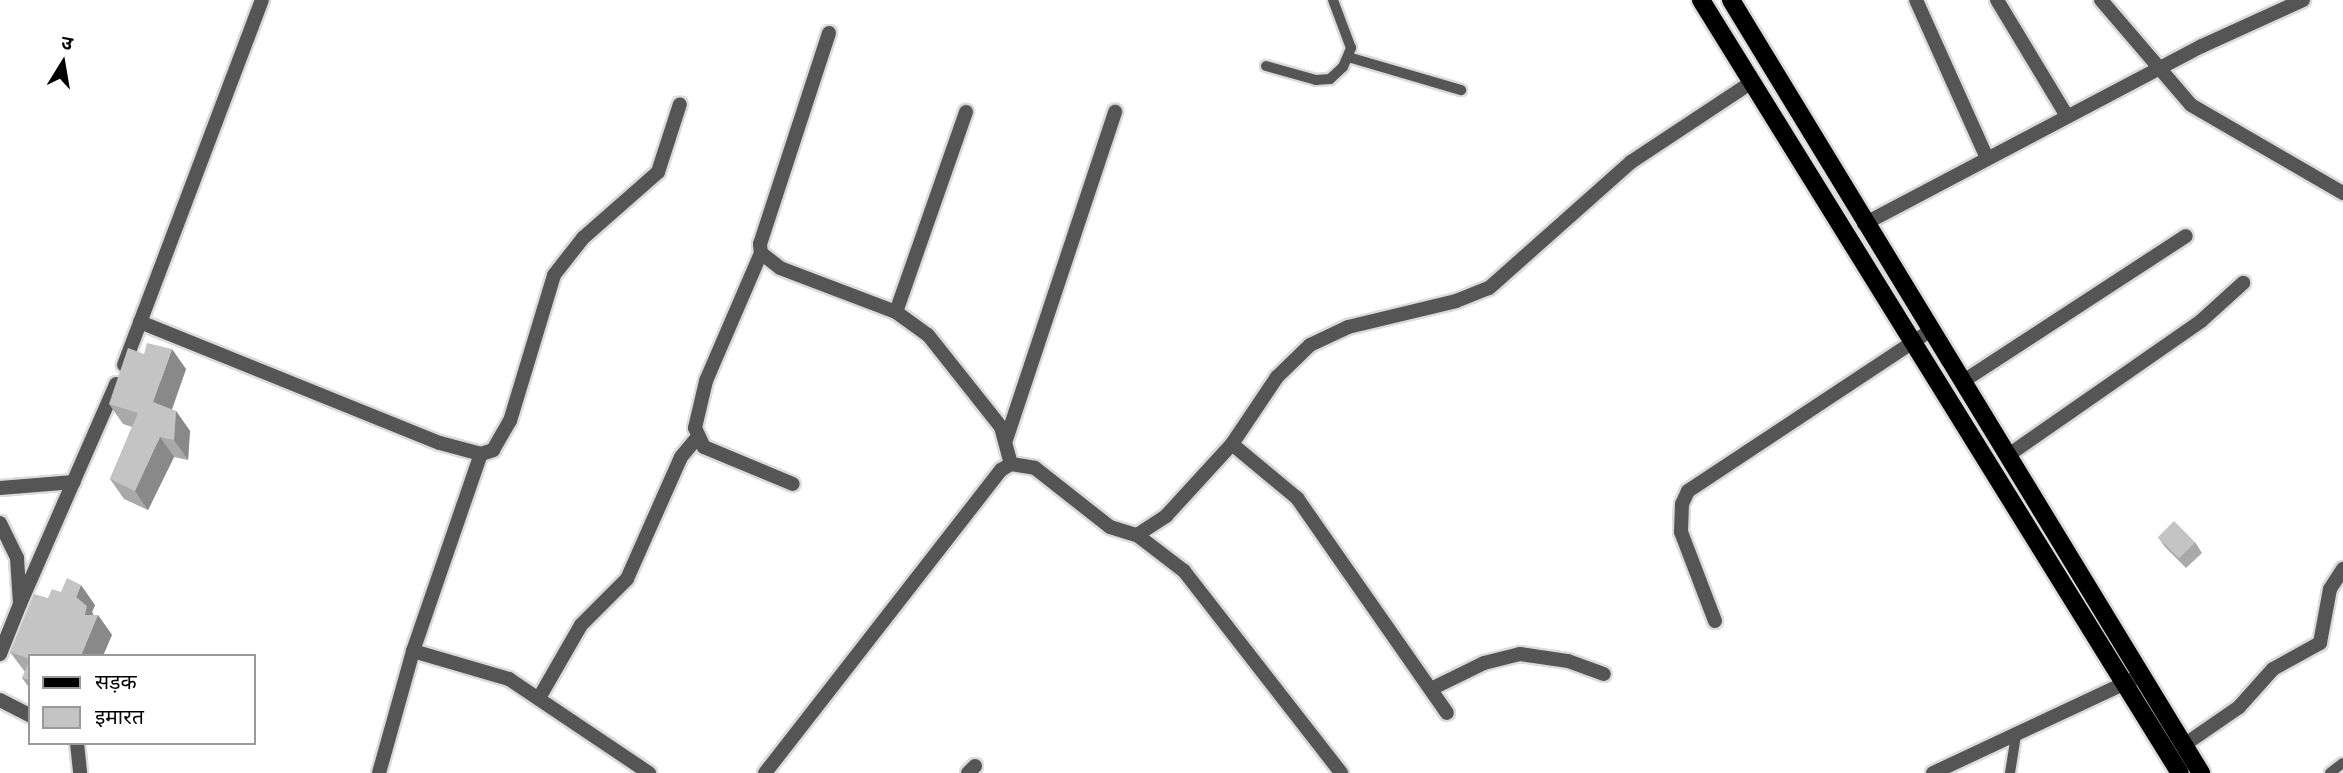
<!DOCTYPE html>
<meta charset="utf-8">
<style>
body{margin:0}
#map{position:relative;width:2343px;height:773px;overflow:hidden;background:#fff;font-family:Commissioner,"Noto Sans Devanagari",sans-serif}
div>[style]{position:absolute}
.roads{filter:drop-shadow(2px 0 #dbdbdb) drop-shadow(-2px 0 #dbdbdb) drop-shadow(0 2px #dbdbdb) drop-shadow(0 -2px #dbdbdb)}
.service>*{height:10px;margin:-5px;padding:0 5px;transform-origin:5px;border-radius:5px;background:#555}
.minor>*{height:14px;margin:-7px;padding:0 7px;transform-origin:7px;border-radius:7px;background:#555}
.primary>*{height:18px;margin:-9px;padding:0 9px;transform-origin:9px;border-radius:9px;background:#000}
.wall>*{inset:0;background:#a9a9a9}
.shaded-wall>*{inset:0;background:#898989}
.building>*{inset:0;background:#c4c4c4;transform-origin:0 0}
span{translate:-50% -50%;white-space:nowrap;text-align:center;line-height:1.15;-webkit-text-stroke:6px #fff;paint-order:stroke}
.legend{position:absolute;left:28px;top:654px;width:228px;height:91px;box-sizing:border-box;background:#fff;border:2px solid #999;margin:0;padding:9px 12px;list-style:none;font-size:21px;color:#000}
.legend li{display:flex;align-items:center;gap:14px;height:35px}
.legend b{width:35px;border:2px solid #999}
.north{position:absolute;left:28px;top:28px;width:70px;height:70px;-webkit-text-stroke:5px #fff;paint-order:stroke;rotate:11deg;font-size:19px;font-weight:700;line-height:28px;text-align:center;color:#000}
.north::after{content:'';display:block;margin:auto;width:24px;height:32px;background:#000;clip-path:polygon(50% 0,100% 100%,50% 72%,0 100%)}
</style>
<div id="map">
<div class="roads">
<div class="service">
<i style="left:1348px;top:57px;width:118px;rotate:16.3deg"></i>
<i style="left:1266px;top:66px;width:52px;rotate:15.6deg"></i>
<i style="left:1316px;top:80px;width:14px;rotate:-4deg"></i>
<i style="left:1330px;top:79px;width:18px;rotate:-43deg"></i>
<i style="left:1343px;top:67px;width:21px;rotate:-67deg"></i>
<i style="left:1351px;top:48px;width:51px;rotate:-110.6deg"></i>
<i style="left:2010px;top:773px;width:37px;rotate:-81deg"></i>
<i style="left:2330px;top:773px;width:16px;rotate:-38deg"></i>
</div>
<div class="minor">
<i style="left:1916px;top:0;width:173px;rotate:65.8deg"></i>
<i style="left:1997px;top:0;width:135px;rotate:58.9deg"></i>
<i style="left:2101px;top:0;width:138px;rotate:49.4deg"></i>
<i style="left:2191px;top:105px;width:176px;rotate:30.1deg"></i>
<i style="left:829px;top:33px;width:222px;rotate:108.1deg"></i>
<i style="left:760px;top:244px;width:9px;rotate:84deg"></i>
<i style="left:761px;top:253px;width:24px;rotate:38deg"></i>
<i style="left:780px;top:268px;width:124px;rotate:20.8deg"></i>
<i style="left:896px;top:312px;width:39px;rotate:36deg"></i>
<i style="left:928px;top:335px;width:117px;rotate:51.6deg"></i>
<i style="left:1001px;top:427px;width:38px;rotate:75deg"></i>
<i style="left:1864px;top:224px;width:382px;rotate:-27.8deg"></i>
<i style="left:2202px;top:46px;width:111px;rotate:-24.5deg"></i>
<i style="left:761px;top:253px;width:139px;rotate:113.3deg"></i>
<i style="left:706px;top:381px;width:48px;rotate:103.2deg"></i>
<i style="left:695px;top:428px;width:21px;rotate:65deg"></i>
<i style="left:704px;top:447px;width:96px;rotate:22.6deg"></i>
<i style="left:896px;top:312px;width:212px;rotate:-70.7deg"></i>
<i style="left:140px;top:322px;width:323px;rotate:22deg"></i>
<i style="left:440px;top:443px;width:42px;rotate:15deg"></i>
<i style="left:481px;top:454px;width:13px;rotate:-18deg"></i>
<i style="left:493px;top:450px;width:34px;rotate:-60deg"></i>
<i style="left:510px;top:421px;width:152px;rotate:-73.2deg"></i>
<i style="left:554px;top:275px;width:47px;rotate:-51.9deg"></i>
<i style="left:583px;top:238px;width:100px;rotate:-41.3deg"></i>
<i style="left:658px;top:172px;width:71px;rotate:-72.1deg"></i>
<i style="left:124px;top:365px;width:390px;rotate:-69.3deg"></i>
<i style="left:1962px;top:382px;width:267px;rotate:-33.1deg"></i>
<i style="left:1006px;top:440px;width:346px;rotate:-71.6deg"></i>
<i style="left:1232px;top:444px;width:85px;rotate:39.7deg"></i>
<i style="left:1297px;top:498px;width:262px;rotate:55.1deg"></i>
<i style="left:2007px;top:456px;width:236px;rotate:-34.8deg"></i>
<i style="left:2201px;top:321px;width:57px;rotate:-42.1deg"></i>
<i style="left:0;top:488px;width:74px;rotate:-4.6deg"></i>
<i style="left:0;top:523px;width:39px;rotate:64deg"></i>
<i style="left:17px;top:558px;width:46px;rotate:86.3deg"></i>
<i style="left:20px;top:604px;width:54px;rotate:111.8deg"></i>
<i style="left:1137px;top:535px;width:59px;rotate:37.5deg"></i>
<i style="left:1184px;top:571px;width:256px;rotate:52.1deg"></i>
<i style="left:20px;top:604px;width:240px;rotate:-66.4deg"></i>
<i style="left:1715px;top:621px;width:95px;rotate:-110.9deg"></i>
<i style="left:1681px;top:532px;width:28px;rotate:-88deg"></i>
<i style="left:1682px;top:504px;width:14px;rotate:-65deg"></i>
<i style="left:1688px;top:491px;width:291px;rotate:-33.5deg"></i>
<i style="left:413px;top:651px;width:100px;rotate:16.3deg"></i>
<i style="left:509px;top:679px;width:169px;rotate:33.9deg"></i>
<i style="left:1431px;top:689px;width:59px;rotate:-26.1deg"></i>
<i style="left:1484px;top:663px;width:37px;rotate:-14deg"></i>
<i style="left:1520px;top:654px;width:49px;rotate:8.3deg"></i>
<i style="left:1568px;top:661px;width:38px;rotate:20deg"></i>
<i style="left:539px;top:698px;width:84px;rotate:-60.1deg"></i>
<i style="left:581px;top:625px;width:65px;rotate:-45deg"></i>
<i style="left:627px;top:579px;width:133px;rotate:-66.1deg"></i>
<i style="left:681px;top:457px;width:25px;rotate:-50deg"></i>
<i style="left:0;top:700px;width:34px;rotate:27deg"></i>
<i style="left:77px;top:743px;width:30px;rotate:84deg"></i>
<i style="left:2184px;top:745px;width:67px;rotate:-34.6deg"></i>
<i style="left:2239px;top:707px;width:51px;rotate:-48.2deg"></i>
<i style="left:2273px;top:669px;width:54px;rotate:-29deg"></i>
<i style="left:2320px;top:643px;width:55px;rotate:-79.5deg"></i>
<i style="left:2330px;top:589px;width:24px;rotate:-57deg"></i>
<i style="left:379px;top:773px;width:127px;rotate:-74.4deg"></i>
<i style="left:413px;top:651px;width:208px;rotate:-71deg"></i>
<i style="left:765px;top:773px;width:384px;rotate:-52.1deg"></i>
<i style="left:1001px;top:470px;width:12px;rotate:-31deg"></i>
<i style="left:1011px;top:464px;width:24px;rotate:9deg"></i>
<i style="left:1035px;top:468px;width:95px;rotate:38.2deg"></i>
<i style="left:1110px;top:527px;width:28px;rotate:17deg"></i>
<i style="left:1137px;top:535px;width:35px;rotate:-33deg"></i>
<i style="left:1166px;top:516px;width:98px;rotate:-47.5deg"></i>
<i style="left:1232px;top:444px;width:81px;rotate:-56.1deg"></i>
<i style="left:1277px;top:377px;width:46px;rotate:-44.1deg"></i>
<i style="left:1310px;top:345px;width:42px;rotate:-25.3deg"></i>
<i style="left:1348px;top:327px;width:111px;rotate:-13.5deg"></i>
<i style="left:1456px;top:301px;width:35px;rotate:-22deg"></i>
<i style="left:1489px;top:288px;width:190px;rotate:-41.6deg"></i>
<i style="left:1631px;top:162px;width:145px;rotate:-33.5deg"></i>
<i style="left:968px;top:773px;width:10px;rotate:-45deg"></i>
<i style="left:1933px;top:773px;width:222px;rotate:-25.1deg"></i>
</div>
<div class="primary">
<i style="left:1701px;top:0;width:909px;rotate:58.22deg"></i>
<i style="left:1731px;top:0;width:905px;rotate:58.7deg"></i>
</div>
</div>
<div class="wall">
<i style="clip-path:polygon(186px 369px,172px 410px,176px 411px,190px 431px,188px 460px,174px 457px,148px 510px,124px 499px,110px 479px,132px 427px,123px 424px,109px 404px)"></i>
<i style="clip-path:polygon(2158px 537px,2195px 542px,2202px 553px,2186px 568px,2165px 547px)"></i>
<i style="clip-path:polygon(48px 598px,95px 605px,92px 612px,93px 615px,98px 615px,112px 635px,30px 656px,30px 689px,22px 678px,25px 672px,10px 652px)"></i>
</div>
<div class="shaded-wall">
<i style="clip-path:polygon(172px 349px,186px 369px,167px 422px,153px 402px)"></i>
<i style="clip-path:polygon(176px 411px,190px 431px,188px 460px,174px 440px)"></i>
<i style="clip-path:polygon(160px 437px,174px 457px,148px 510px,135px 491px)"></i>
<i style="clip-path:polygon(81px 585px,95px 605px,92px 612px,96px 619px,98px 615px,112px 635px,103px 656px,81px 656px,85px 615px,76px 597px)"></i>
</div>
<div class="building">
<i style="clip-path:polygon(147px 343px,172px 349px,153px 402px,176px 411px,174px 440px,160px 437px,135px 491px,110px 479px,138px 413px,109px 404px,128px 348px,144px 354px)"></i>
<i style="left:2174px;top:521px;width:30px;height:23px;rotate:45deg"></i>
<i style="clip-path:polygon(67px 578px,81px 585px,76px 597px,87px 606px,85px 615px,98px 615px,81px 656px,30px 656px,30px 659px,10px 652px,34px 594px,48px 598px,52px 589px,61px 592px)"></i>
<i style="clip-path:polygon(30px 660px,30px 680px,22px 678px)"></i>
</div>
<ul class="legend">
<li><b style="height:9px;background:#000"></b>सड़क</li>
<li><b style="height:19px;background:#c4c4c4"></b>इमारत</li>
</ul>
<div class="north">उ</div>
</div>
